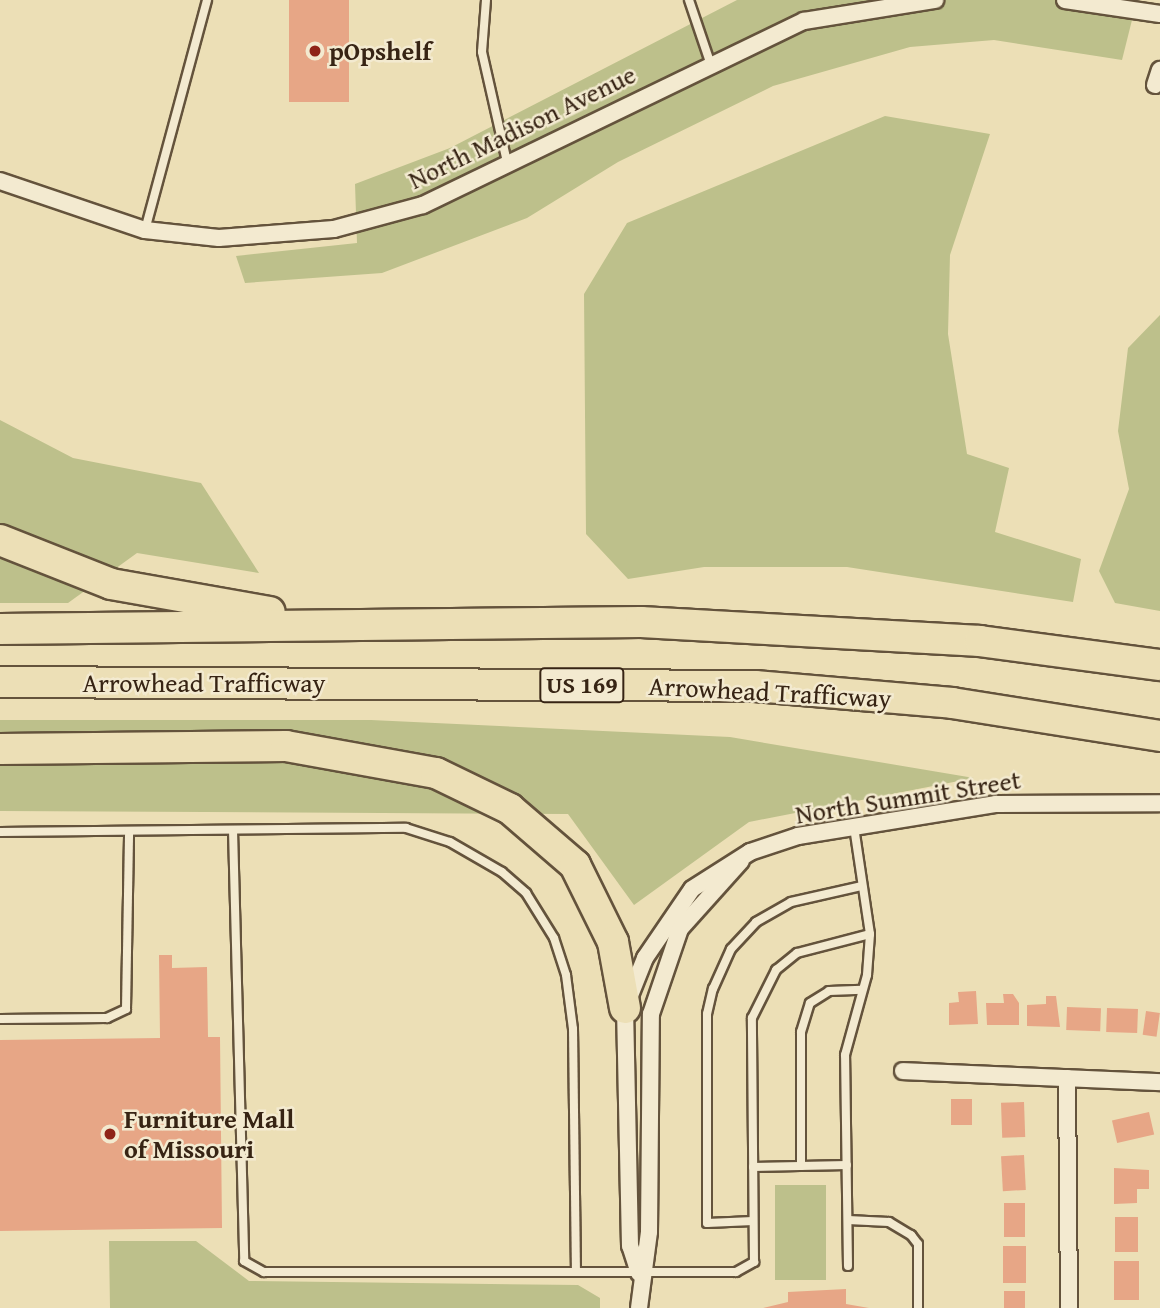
<!DOCTYPE html>
<style>
body{margin:0}
#map{position:relative;width:1160px;height:1308px;overflow:hidden;background:#ecdfb6;font-family:"Gentium Book Plus",serif}
div>[style]{position:absolute}
.green>*{inset:0;background:#bdc08b;transform-origin:0 0}
.building>*{inset:0;background:#e7a686;transform-origin:0 0}
.roads{filter:drop-shadow(2px 0 #64533c) drop-shadow(-2px 0 #64533c) drop-shadow(0 2px #64533c) drop-shadow(0 -2px #64533c)}
.service>*{height:8px;margin:-4px;padding:0 4px;transform-origin:4px;border-radius:4px;background:#f3ead0}
.minor>*{height:16px;margin:-8px;padding:0 8px;transform-origin:8px;border-radius:8px;background:#f3ead0}
.motorway>*{height:30px;margin:-15px;padding:0 15px;transform-origin:15px;border-radius:15px;background:#ecdfb6}
.dots>*{width:19px;height:19px;translate:-50% -50%;box-sizing:border-box;border:4px solid #f3ead0;border-radius:50%}
span{translate:-50% -50%;white-space:nowrap;text-align:center;line-height:1.15;-webkit-text-stroke:5px #f3ead0;paint-order:stroke}
.shield-label span{padding:2px 5px;background:#f3ead0;border:2px solid;border-radius:5px;-webkit-text-stroke-width:0}
.shield-label{font-size:24px;color:#372414;font-weight:700}
.poi-label{font-size:26px;color:#372414;font-weight:700}
.left{translate:0 -50%;text-align:left}
.street-label{font-size:26px;color:#372414}
</style>
<div id="map">
<div class="green">
<i style="clip-path:polygon(737px 0,1137px 0,1122px 60px,994px 40px,910px 47px,773px 86px,618px 162px,527px 218px,382px 273px,245px 283px,236px 256px,357px 243px,355px 184px,450px 148px)"></i>
<i style="clip-path:polygon(885px 116px,990px 134px,950px 255px,948px 334px,967px 454px,1009px 468px,995px 532px,1081px 559px,1073px 602px,847px 567px,704px 567px,628px 579px,586px 534px,584px 294px,627px 223px)"></i>
<i style="clip-path:polygon(1160px 315px,1160px 611px,1115px 603px,1099px 571px,1129px 489px,1118px 431px,1128px 348px)"></i>
<i style="clip-path:polygon(0 420px,73px 458px,201px 483px,259px 573px,137px 553px,68px 603px,0 603px)"></i>
<i style="clip-path:polygon(0 720px,371px 720px,730px 737px,974px 778px,749px 822px,634px 905px,568px 814px,0 811px)"></i>
<i style="left:775px;top:1185px;width:51px;height:95px"></i>
<i style="clip-path:polygon(109px 1241px,196px 1241px,249px 1281px,578px 1285px,600px 1298px,600px 1308px,110px 1308px)"></i>
</div>
<div class="building">
<i style="left:289px;top:0;width:60px;height:102px"></i>
<i style="clip-path:polygon(159px 955px,172px 955px,172px 968px,207px 967px,208px 1037px,220px 1037px,222px 1228px,0 1231px,0 1040px,160px 1038px)"></i>
<i style="clip-path:polygon(976px 991px,978px 1024px,949px 1025px,949px 1003px,959px 1002px,958px 992px)"></i>
<i style="clip-path:polygon(1003px 994px,1013px 994px,1019px 1003px,1019px 1025px,987px 1025px,986px 1003px,1004px 1003px)"></i>
<i style="clip-path:polygon(1046px 996px,1056px 996px,1060px 1027px,1027px 1026px,1027px 1005px,1046px 1004px)"></i>
<i style="left:1067px;top:1007px;width:34px;height:23px;rotate:2deg"></i>
<i style="left:1107px;top:1008px;width:31px;height:24px;rotate:2deg"></i>
<i style="left:1146px;top:1011px;width:14px;height:24px;rotate:8deg"></i>
<i style="left:951px;top:1099px;width:21px;height:26px"></i>
<i style="left:1024px;top:1102px;width:35px;height:23px;rotate:88deg"></i>
<i style="left:1149px;top:1112px;width:23px;height:38px;rotate:77deg"></i>
<i style="left:1024px;top:1155px;width:35px;height:23px;rotate:87deg"></i>
<i style="clip-path:polygon(1114px 1168px,1149px 1170px,1149px 1189px,1137px 1189px,1137px 1203px,1114px 1204px)"></i>
<i style="left:1004px;top:1203px;width:21px;height:34px"></i>
<i style="left:1115px;top:1217px;width:23px;height:35px"></i>
<i style="left:1003px;top:1246px;width:23px;height:37px"></i>
<i style="left:1139px;top:1261px;width:39px;height:25px;rotate:90deg"></i>
<i style="clip-path:polygon(846px 1289px,846px 1304px,869px 1308px,763px 1308px,788px 1302px,788px 1292px)"></i>
<i style="left:1025px;top:1291px;width:17px;height:21px;rotate:90deg"></i>
</div>
<div class="roads">
<div class="service">
<i style="left:486px;top:0;width:52px;rotate:94.4deg"></i>
<i style="left:482px;top:52px;width:113px;rotate:77.2deg"></i>
<i style="left:689px;top:0;width:65px;rotate:71.3deg"></i>
<i style="left:145px;top:230px;width:238px;rotate:-74.9deg"></i>
<i style="left:233px;top:830px;width:431px;rotate:88.5deg"></i>
<i style="left:244px;top:1261px;width:23px;rotate:29deg"></i>
<i style="left:264px;top:1272px;width:312px"></i>
<i style="left:0;top:832px;width:406px;rotate:-0.6deg"></i>
<i style="left:406px;top:828px;width:46px;rotate:17.7deg"></i>
<i style="left:450px;top:842px;width:60px;rotate:30deg"></i>
<i style="left:502px;top:872px;width:32px;rotate:41deg"></i>
<i style="left:526px;top:893px;width:53px;rotate:58.1deg"></i>
<i style="left:554px;top:938px;width:39px;rotate:72deg"></i>
<i style="left:566px;top:975px;width:54px;rotate:82.6deg"></i>
<i style="left:573px;top:1029px;width:243px;rotate:89.3deg"></i>
<i style="left:576px;top:1272px;width:160px"></i>
<i style="left:736px;top:1272px;width:21px;rotate:-29deg"></i>
<i style="left:754px;top:1262px;width:244px;rotate:-90.5deg"></i>
<i style="left:752px;top:1018px;width:54px;rotate:-63.4deg"></i>
<i style="left:776px;top:970px;width:27px;rotate:-39deg"></i>
<i style="left:797px;top:953px;width:75px;rotate:-14.6deg"></i>
<i style="left:0;top:1019px;width:107px;rotate:-0.5deg"></i>
<i style="left:107px;top:1018px;width:21px;rotate:-25deg"></i>
<i style="left:126px;top:1009px;width:178px;rotate:-89deg"></i>
<i style="left:801px;top:1166px;width:134px;rotate:-90deg"></i>
<i style="left:801px;top:1032px;width:30px;rotate:-73deg"></i>
<i style="left:810px;top:1003px;width:22px;rotate:-32deg"></i>
<i style="left:829px;top:991px;width:33px;rotate:-2deg"></i>
<i style="left:753px;top:1167px;width:94px;rotate:-1.2deg"></i>
<i style="left:848px;top:1220px;width:41px;rotate:2.8deg"></i>
<i style="left:889px;top:1222px;width:26px;rotate:31deg"></i>
<i style="left:911px;top:1235px;width:11px;rotate:52deg"></i>
<i style="left:918px;top:1244px;width:64px;rotate:90deg"></i>
<i style="left:753px;top:1221px;width:46px;rotate:177.5deg"></i>
<i style="left:707px;top:1223px;width:209px;rotate:-90deg"></i>
<i style="left:707px;top:1014px;width:26px;rotate:-77deg"></i>
<i style="left:713px;top:989px;width:44px;rotate:-65.8deg"></i>
<i style="left:731px;top:949px;width:37px;rotate:-47deg"></i>
<i style="left:756px;top:922px;width:40px;rotate:-29.7deg"></i>
<i style="left:791px;top:902px;width:73px;rotate:-12.7deg"></i>
<i style="left:848px;top:1266px;width:211px;rotate:-90.8deg"></i>
<i style="left:845px;top:1055px;width:83px;rotate:-74.6deg"></i>
<i style="left:867px;top:975px;width:41px;rotate:-85.8deg"></i>
<i style="left:870px;top:934px;width:108px;rotate:-98.5deg"></i>
</div>
<div class="minor">
<i style="left:1065px;top:0;width:96px;rotate:8.4deg"></i>
<i style="left:1155px;top:85px;width:16px;rotate:-72deg"></i>
<i style="left:0;top:181px;width:153px;rotate:18.7deg"></i>
<i style="left:145px;top:230px;width:74px;rotate:6.2deg"></i>
<i style="left:219px;top:238px;width:115px;rotate:-4.5deg"></i>
<i style="left:334px;top:229px;width:92px;rotate:-15.1deg"></i>
<i style="left:423px;top:205px;width:423px;rotate:-25.8deg"></i>
<i style="left:804px;top:21px;width:133px;rotate:-9.1deg"></i>
<i style="left:903px;top:1071px;width:257px;rotate:2.5deg"></i>
<i style="left:1067px;top:1078px;width:230px;rotate:89.5deg"></i>
<i style="left:639px;top:1273px;width:28px;rotate:-108deg"></i>
<i style="left:630px;top:1246px;width:238px;rotate:-91.2deg"></i>
<i style="left:625px;top:1008px;width:54px;rotate:-68.2deg"></i>
<i style="left:645px;top:958px;width:83px;rotate:-55.7deg"></i>
<i style="left:692px;top:889px;width:69px;rotate:-32.5deg"></i>
<i style="left:750px;top:852px;width:51px;rotate:-18.4deg"></i>
<i style="left:798px;top:836px;width:201px;rotate:-9.2deg"></i>
<i style="left:996px;top:804px;width:164px;rotate:-0.3deg"></i>
<i style="left:639px;top:1308px;width:77px;rotate:-82.5deg"></i>
<i style="left:649px;top:1232px;width:218px;rotate:-89.5deg"></i>
<i style="left:651px;top:1014px;width:90px;rotate:-71.2deg"></i>
<i style="left:680px;top:929px;width:91px;rotate:-48.1deg"></i>
</div>
<div class="motorway">
<i style="left:0;top:540px;width:119px;rotate:21.6deg"></i>
<i style="left:111px;top:584px;width:161px;rotate:10deg"></i>
<i style="left:0;top:629px;width:641px;rotate:-0.63deg"></i>
<i style="left:641px;top:622px;width:340px;rotate:3.2deg"></i>
<i style="left:980px;top:641px;width:182px;rotate:7.6deg"></i>
<i style="left:0;top:682px;width:755px;rotate:0.3deg"></i>
<i style="left:755px;top:686px;width:198px;rotate:4.9deg"></i>
<i style="left:952px;top:703px;width:211px;rotate:9deg"></i>
<i style="left:0;top:749px;width:286px;rotate:-0.6deg"></i>
<i style="left:286px;top:746px;width:152px;rotate:10.2deg"></i>
<i style="left:436px;top:773px;width:82px;rotate:25.9deg"></i>
<i style="left:510px;top:809px;width:86px;rotate:40.7deg"></i>
<i style="left:575px;top:865px;width:86px;rotate:63.7deg"></i>
<i style="left:613px;top:942px;width:67px;rotate:79.7deg"></i>
</div>
</div>
<div class="dots">
<i style="left:315px;top:51px;background:#8f2418"></i>
<i style="left:110px;top:1134px;background:#8f2418"></i>
</div>
<div class="shield-label">
<span style="left:582px;top:685px">US 169</span>
</div>
<div class="poi-label">
<span class="left" style="left:329px;top:51px">pOpshelf</span>
<span class="left" style="left:124px;top:1134px">Furniture Mall<br>of Missouri</span>
</div>
<div class="street-label">
<span style="left:522px;top:127px;rotate:-26deg">North Madison Avenue</span>
<span style="left:204px;top:683px">Arrowhead Trafficway</span>
<span style="left:770px;top:692px;rotate:3deg">Arrowhead Trafficway</span>
<span style="left:908px;top:797px;rotate:-9deg">North Summit Street</span>
</div>
</div>
